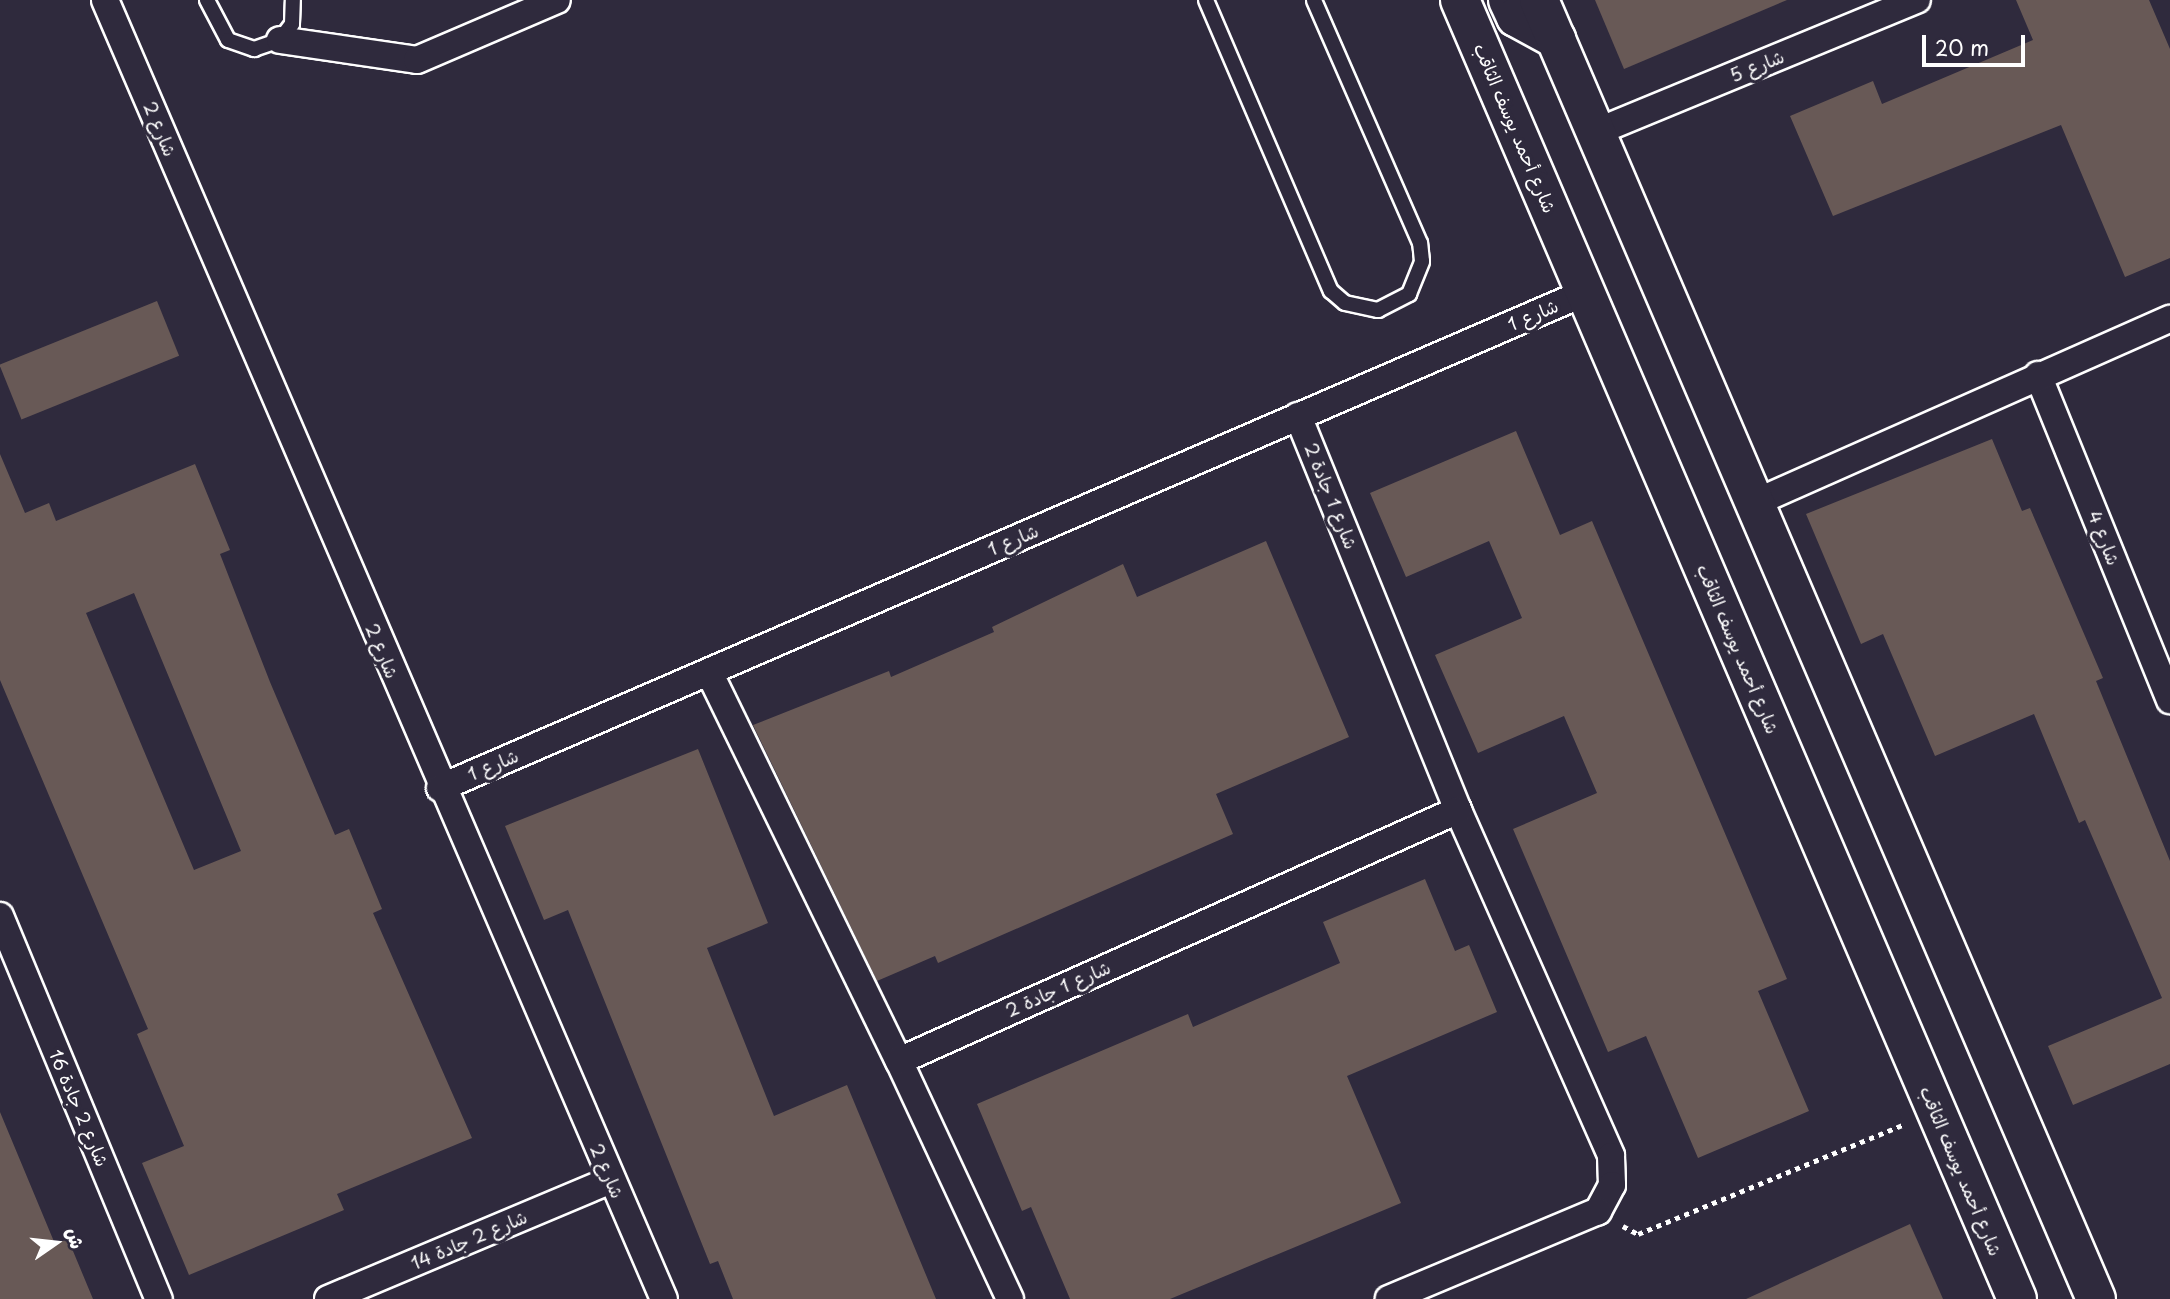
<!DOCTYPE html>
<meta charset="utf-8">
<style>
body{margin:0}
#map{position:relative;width:2170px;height:1299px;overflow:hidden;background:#2f2a3d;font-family:"Playpen Sans","Playpen Sans Arabic",sans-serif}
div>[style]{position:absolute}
.building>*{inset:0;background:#685956;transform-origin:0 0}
.path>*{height:4.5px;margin-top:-2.25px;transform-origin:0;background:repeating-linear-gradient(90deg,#fff 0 5px,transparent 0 10px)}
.roads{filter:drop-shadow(2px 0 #fff) drop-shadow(-2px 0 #fff) drop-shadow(0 2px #fff) drop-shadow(0 -2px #fff)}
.lane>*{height:14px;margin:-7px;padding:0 7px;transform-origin:7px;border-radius:7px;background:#2f2a3d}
.street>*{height:26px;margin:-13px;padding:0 13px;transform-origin:13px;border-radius:13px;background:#2f2a3d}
.secondary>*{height:38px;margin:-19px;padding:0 19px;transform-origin:19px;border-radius:19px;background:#2f2a3d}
span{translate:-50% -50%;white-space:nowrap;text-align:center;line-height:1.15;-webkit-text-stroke:7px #2f2a3d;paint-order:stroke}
.street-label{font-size:18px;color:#fff}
.north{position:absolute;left:21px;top:1208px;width:70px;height:70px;-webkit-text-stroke:5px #2f2a3d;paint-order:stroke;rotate:76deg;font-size:19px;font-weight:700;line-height:28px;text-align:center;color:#fff}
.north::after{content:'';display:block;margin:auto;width:24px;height:32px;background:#fff;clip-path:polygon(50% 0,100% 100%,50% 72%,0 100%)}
.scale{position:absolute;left:1922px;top:35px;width:103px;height:32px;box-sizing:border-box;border:4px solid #fff;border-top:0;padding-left:9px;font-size:21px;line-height:24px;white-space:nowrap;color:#fff;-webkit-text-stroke:5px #2f2a3d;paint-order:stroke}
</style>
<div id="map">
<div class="building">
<i style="clip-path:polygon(1595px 0,1787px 0,1624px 69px)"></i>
<i style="clip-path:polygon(2016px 0,2149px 0,2170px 49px,2170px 258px,2125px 277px,2061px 125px,1833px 216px,1790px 116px,1873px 81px,1882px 104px,2033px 40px)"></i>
<i style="left:157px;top:301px;width:59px;height:170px;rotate:68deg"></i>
<i style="clip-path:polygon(1516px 431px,1560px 535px,1592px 521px,1787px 979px,1758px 991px,1809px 1111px,1698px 1158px,1646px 1036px,1608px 1052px,1513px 829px,1597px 793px,1564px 716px,1478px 753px,1435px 655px,1522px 618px,1489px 541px,1406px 577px,1370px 493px)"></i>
<i style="clip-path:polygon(1992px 439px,2022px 511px,2030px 508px,2103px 678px,2096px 681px,2170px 861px,2170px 1064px,2073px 1105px,2048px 1046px,2162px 998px,2085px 820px,2079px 823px,2034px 714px,1935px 756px,1883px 634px,1861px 644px,1806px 514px)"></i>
<i style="clip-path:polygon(evenodd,0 454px,25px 513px,49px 503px,56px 521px,195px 464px,230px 550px,220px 554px,270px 682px,335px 835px,349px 829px,382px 909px,373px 913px,472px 1138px,337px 1194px,344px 1210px,189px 1275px,142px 1163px,184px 1146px,137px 1034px,148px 1029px,0 680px,0 454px,134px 593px,241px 851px,194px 870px,86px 613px,134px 593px)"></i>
<i style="clip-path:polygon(1266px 541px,1349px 737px,1216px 794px,1233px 834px,938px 963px,935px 956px,877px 981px,753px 725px,889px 671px,891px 677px,994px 632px,992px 627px,1123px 564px,1137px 597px)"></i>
<i style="clip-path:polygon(698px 749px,768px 923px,707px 948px,774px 1116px,847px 1085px,936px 1299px,733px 1299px,718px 1261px,710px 1264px,568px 910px,544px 920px,505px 826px)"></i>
<i style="clip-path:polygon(1425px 879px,1455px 951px,1469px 945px,1497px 1012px,1347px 1076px,1401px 1203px,1170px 1299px,1070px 1299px,1031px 1207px,1022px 1211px,977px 1104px,1188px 1014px,1193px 1027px,1340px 963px,1323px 922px)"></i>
<i style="clip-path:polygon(0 1112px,55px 1244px,68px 1239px,93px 1299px,0 1299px)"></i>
<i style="clip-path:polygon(1910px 1224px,1943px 1299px,1746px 1299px)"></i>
</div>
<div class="path">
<i style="left:1623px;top:1226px;width:17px;rotate:28deg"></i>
<i style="left:1638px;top:1234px;width:286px;rotate:-22.4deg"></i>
</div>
<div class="roads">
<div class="lane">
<i style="left:207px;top:0;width:45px;rotate:62.3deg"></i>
<i style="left:228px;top:40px;width:28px;rotate:19deg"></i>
<i style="left:254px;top:49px;width:28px;rotate:-19deg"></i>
<i style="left:280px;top:40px;width:20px;rotate:-53deg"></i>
<i style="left:292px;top:24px;width:24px;rotate:-88deg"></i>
<i style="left:1206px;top:0;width:317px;rotate:66.8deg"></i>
<i style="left:1331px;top:291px;width:18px;rotate:41deg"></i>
<i style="left:1345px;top:303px;width:34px;rotate:12deg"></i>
<i style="left:1378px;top:310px;width:35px;rotate:-27deg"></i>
<i style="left:1409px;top:294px;width:35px;rotate:-68deg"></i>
<i style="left:1422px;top:261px;width:18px;rotate:-96deg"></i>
<i style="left:1420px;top:243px;width:265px;rotate:-113.6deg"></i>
</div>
<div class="street">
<i style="left:105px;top:0;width:1414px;rotate:66.72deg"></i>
<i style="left:280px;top:40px;width:138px;rotate:8.3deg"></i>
<i style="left:417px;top:60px;width:152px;rotate:-23.2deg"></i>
<i style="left:1596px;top:132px;width:347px;rotate:-22.4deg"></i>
<i style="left:2038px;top:375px;width:351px;rotate:67.9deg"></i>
<i style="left:1298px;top:416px;width:425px;rotate:67.9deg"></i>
<i style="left:1458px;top:810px;width:378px;rotate:66.1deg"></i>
<i style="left:1611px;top:1156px;width:29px;rotate:88deg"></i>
<i style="left:1612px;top:1185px;width:30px;rotate:118deg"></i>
<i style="left:1598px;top:1211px;width:227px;rotate:157.2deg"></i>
<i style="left:1754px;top:503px;width:455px;rotate:-23.9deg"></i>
<i style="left:709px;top:672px;width:433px;rotate:64deg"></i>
<i style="left:440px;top:788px;width:1249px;rotate:-23.4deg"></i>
<i style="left:0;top:916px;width:415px;rotate:67.5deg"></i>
<i style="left:328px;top:1299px;width:307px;rotate:-22.8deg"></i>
<i style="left:1010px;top:1299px;width:263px;rotate:-115deg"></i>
<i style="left:899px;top:1061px;width:613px;rotate:-24.18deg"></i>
</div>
<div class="secondary">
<i style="left:1460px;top:0;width:1413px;rotate:66.79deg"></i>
<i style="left:1508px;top:0;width:19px;rotate:65deg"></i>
<i style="left:1516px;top:17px;width:46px;rotate:28.8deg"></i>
<i style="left:1539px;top:0;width:1413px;rotate:66.79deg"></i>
</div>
</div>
<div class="street-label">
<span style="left:1757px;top:66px;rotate:-22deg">شارع 5</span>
<span style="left:1515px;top:128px;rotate:67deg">شارع أحمد يوسف الثاقب</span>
<span style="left:160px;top:129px;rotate:67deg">شارع 2</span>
<span style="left:1533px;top:315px;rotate:-23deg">شارع 1</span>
<span style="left:1331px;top:496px;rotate:68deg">شارع 1 جادة 2</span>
<span style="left:2104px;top:538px;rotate:68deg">شارع 4</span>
<span style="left:1013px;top:540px;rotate:-23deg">شارع 1</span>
<span style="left:1738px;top:649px;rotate:67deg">شارع أحمد يوسف الثاقب</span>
<span style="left:382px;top:651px;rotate:67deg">شارع 2</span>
<span style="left:493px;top:765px;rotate:-23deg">شارع 1</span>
<span style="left:1058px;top:989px;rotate:-24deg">شارع 1 جادة 2</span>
<span style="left:79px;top:1108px;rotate:67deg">شارع 2 جادة 16</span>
<span style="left:607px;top:1171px;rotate:66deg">شارع 2</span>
<span style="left:1961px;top:1171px;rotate:67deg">شارع أحمد يوسف الثاقب</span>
<span style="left:469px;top:1240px;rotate:-23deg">شارع 2 جادة 14</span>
</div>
<div class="north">ش</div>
<div class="scale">20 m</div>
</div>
